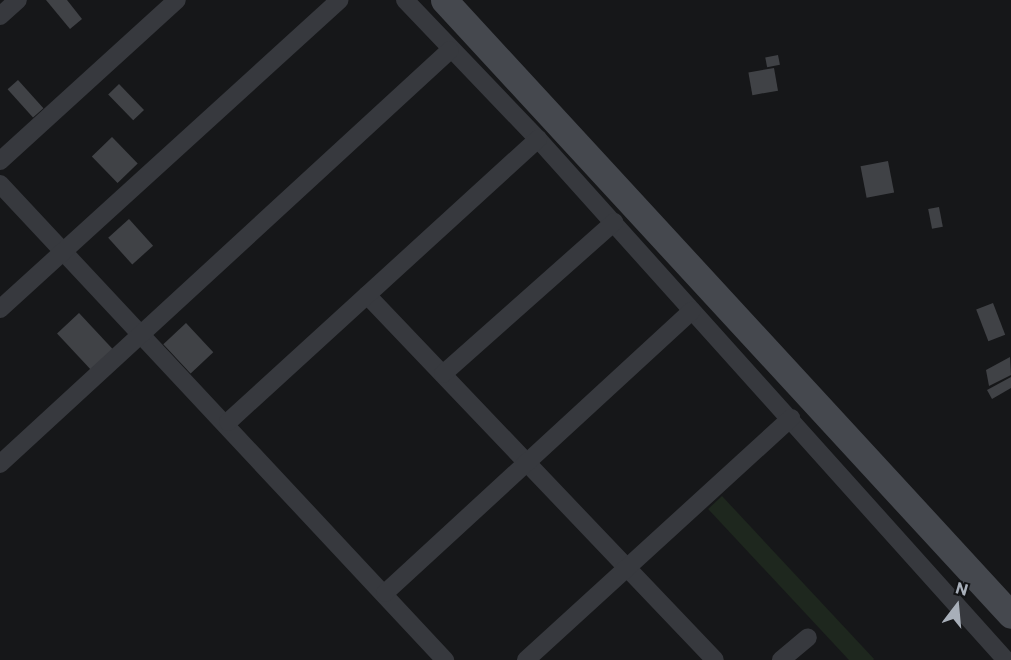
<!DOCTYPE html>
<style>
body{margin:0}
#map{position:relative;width:1011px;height:660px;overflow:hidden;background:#161719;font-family:Commissioner,sans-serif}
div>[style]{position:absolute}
.green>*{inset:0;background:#1e271e;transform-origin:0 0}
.building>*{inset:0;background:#404246;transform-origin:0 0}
.street>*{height:18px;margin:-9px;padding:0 9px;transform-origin:9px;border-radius:9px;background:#37393e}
.secondary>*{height:27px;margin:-13.5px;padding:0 13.5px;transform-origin:13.5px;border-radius:13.5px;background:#45484e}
span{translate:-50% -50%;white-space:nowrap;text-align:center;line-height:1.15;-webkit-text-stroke:5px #111214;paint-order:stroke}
.north{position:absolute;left:927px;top:576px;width:60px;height:60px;-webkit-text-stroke:4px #111214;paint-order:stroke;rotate:16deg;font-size:16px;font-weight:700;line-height:24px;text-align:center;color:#a8afb9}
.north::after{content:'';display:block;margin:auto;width:21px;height:27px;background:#a8afb9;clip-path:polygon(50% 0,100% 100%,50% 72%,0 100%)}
</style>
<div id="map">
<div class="green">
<i style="left:722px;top:496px;width:223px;height:19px;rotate:47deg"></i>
</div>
<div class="building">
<i style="clip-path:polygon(46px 0,67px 0,82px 19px,70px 29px)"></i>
<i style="left:778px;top:55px;width:10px;height:13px;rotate:79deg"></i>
<i style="left:774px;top:68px;width:23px;height:26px;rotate:80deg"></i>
<i style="left:18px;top:80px;width:38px;height:14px;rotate:48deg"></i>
<i style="left:119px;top:84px;width:36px;height:15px;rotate:46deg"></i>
<i style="left:112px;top:137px;width:37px;height:28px;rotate:46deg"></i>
<i style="left:888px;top:161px;width:32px;height:28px;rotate:79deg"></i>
<i style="left:939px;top:207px;width:20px;height:11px;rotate:79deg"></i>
<i style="left:129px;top:219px;width:36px;height:28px;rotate:48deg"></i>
<i style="left:993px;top:303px;width:34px;height:18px;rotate:69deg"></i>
<i style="left:79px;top:313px;width:51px;height:30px;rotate:47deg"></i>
<i style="left:186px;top:323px;width:40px;height:31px;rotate:47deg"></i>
<i style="clip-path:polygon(1010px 357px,1011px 375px,989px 386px,986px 370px)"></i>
<i style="clip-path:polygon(1011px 377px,1011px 388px,992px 399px,987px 390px)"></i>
</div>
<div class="street">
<i style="left:405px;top:0;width:192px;rotate:46.3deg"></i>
<i style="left:538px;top:139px;width:700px;rotate:48.07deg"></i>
<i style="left:0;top:16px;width:24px;rotate:-42deg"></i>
<i style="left:0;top:161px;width:239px;rotate:-42.3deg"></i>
<i style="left:0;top:184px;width:652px;rotate:46.93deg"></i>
<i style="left:367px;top:295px;width:504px;rotate:46.37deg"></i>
<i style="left:0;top:309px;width:459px;rotate:-42.3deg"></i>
<i style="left:443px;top:374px;width:229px;rotate:-41.6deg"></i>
<i style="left:228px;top:422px;width:420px;rotate:-42.4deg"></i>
<i style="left:0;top:464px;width:611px;rotate:-42.61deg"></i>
<i style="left:385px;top:593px;width:417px;rotate:-42.6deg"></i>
<i style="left:526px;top:660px;width:359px;rotate:-42.4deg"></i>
<i style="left:781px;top:660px;width:35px;rotate:-40deg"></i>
</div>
<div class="secondary">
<i style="left:444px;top:0;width:836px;rotate:47.33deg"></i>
</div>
<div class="north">N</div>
</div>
